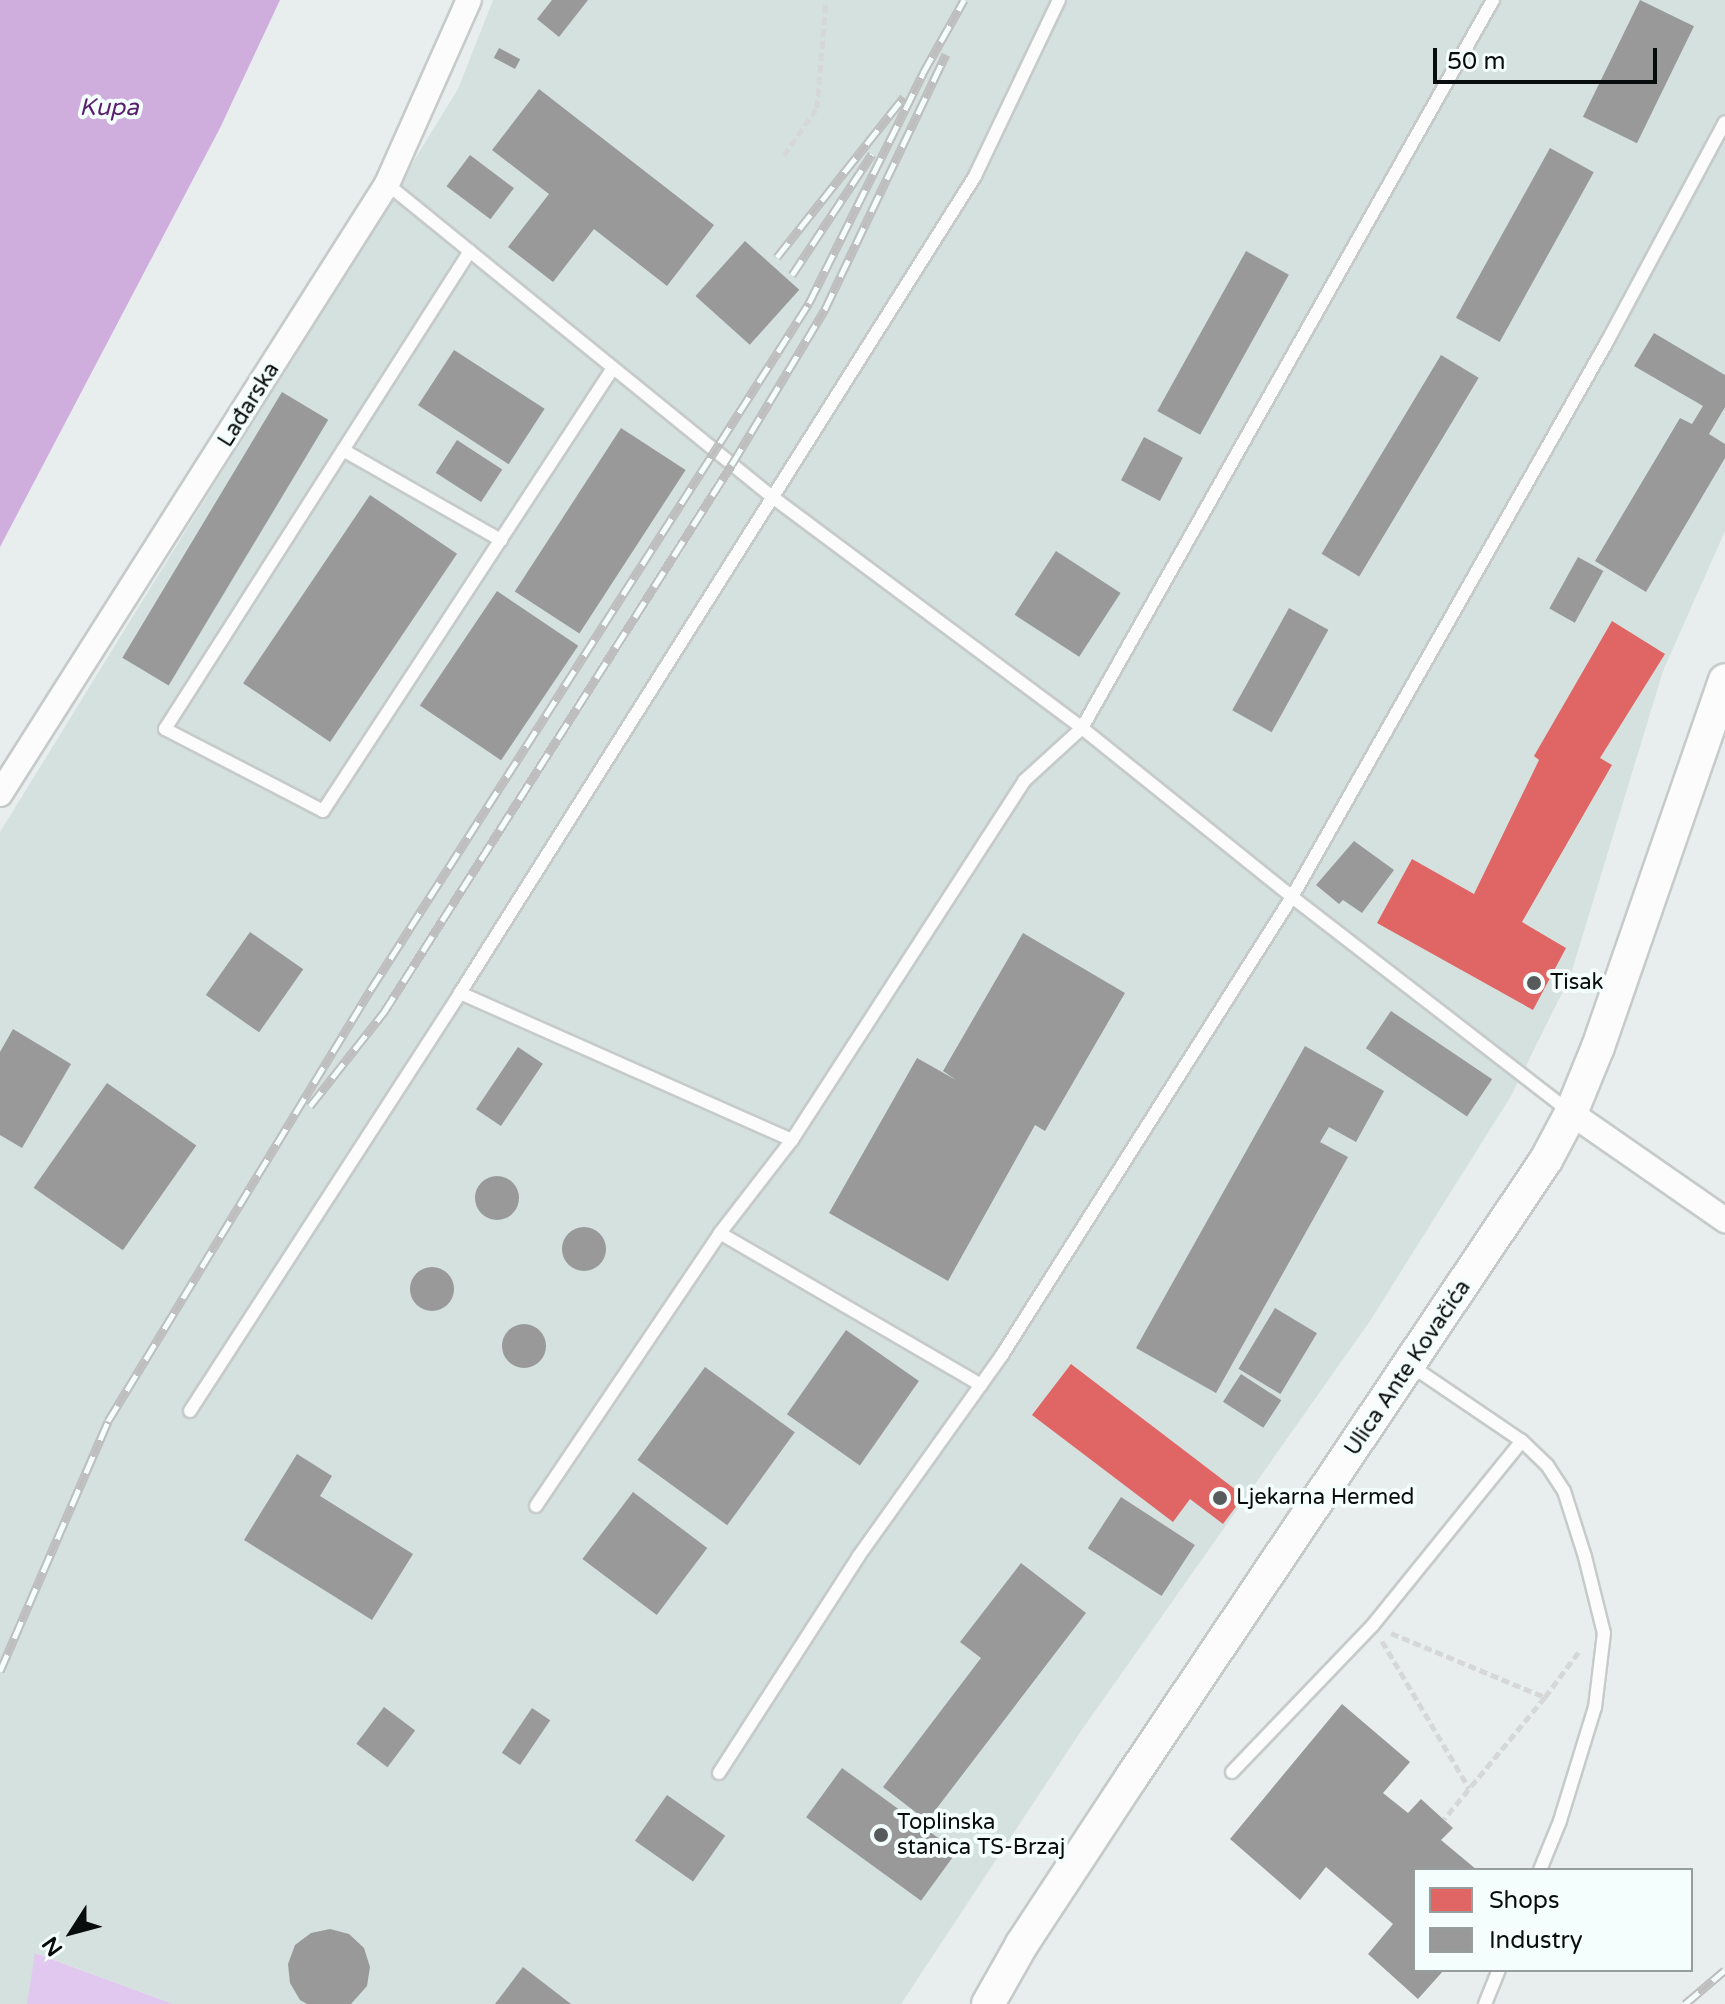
<!DOCTYPE html>
<meta charset="utf-8">
<style>
body{margin:0}
#map{position:relative;width:1725px;height:2004px;overflow:hidden;background:#e8eeed;font-family:"Varela Round",sans-serif}
div>[style]{position:absolute}
.built>*{inset:0;background:#d4e1df}
.forest>*{inset:0;background:#e0c8ee}
.water>*{inset:0;background:#cfaede}
.shops>*{inset:0;background:#e06666}
.industry>*{inset:0;background:#999;transform-origin:0 0}
.round{border-radius:50%}
.path>*{height:5px;margin-top:-2.5px;transform-origin:0;background:repeating-linear-gradient(90deg,#d6d8d8 0 8px,transparent 0 12px)}
.roads{filter:drop-shadow(2px 0 #c6cbca) drop-shadow(-2px 0 #c6cbca) drop-shadow(0 2px #c6cbca) drop-shadow(0 -2px #c6cbca)}
.service>*{height:12px;margin:-6px;padding:0 6px;transform-origin:6px;border-radius:6px;background:#fcfcfc}
.minor>*{height:24px;margin:-12px;padding:0 12px;transform-origin:12px;border-radius:12px;background:#fcfcfc}
.secondary>*{height:32px;margin:-16px;padding:0 16px;transform-origin:16px;border-radius:16px;background:#fcfcfc}
.rail>*{height:9px;margin-top:-4.5px;transform-origin:0;background:repeating-linear-gradient(90deg,#f4fefc 0 18px,#bdbebd 0 36px);box-sizing:border-box;border-block:2px solid #bdbebd}
.dots>*{width:22px;height:22px;translate:-50% -50%;box-sizing:border-box;border:4px solid #f4fefc;border-radius:50%}
span{translate:-50% -50%;white-space:nowrap;text-align:center;line-height:1.15;-webkit-text-stroke:8px #f4fefc;paint-order:stroke}
.street-label{font-size:22px;color:#090c0c}
.poi-label{font-size:22px;color:#090c0c}
.left{translate:0 -50%;text-align:left}
.water-label{font-size:24px;color:#5a1e6f;font-style:italic}
.legend{position:absolute;left:1413px;top:1868px;width:280px;height:104px;box-sizing:border-box;background:#f4fefc;border:2px solid #969d9c;margin:0;padding:10px 14px;list-style:none;font-size:24px;color:#090c0c}
.legend li{display:flex;align-items:center;gap:16px;height:40px}
.legend b{width:40px;border:2px solid #969d9c}
.north{position:absolute;left:32px;top:1892px;width:80px;height:80px;-webkit-text-stroke:6px #f4fefc;paint-order:stroke;rotate:234deg;font-size:22px;font-weight:700;line-height:32px;text-align:center;color:#090c0c}
.north::after{content:'';display:block;margin:auto;width:28px;height:36px;background:#090c0c;clip-path:polygon(50% 0,100% 100%,50% 72%,0 100%)}
.scale{position:absolute;left:1433px;top:48px;width:224px;height:36px;box-sizing:border-box;border:4px solid #090c0c;border-top:0;padding-left:10px;font-size:24px;line-height:28px;white-space:nowrap;color:#090c0c;-webkit-text-stroke:6px #f4fefc;paint-order:stroke}
</style>
<div id="map">
<div class="built">
<i style="clip-path:polygon(493px 0,1725px 0,1725px 531px,1663px 671px,1570px 977px,1511px 1096px,1370px 1321px,1081px 1731px,901px 2004px,173px 2004px,36px 1953px,27px 2004px,0 2004px,0 832px,458px 89px)"></i>
</div>
<div class="forest">
<i style="clip-path:polygon(35px 1953px,173px 2004px,27px 2004px)"></i>
</div>
<div class="water">
<i style="clip-path:polygon(0 0,280px 0,220px 128px,0 547px)"></i>
</div>
<div class="shops">
<i style="clip-path:polygon(1612px 621px,1665px 654px,1600px 758px,1612px 765px,1522px 922px,1566px 948px,1533px 1010px,1377px 923px,1412px 859px,1474px 894px,1539px 760px,1534px 756px)"></i>
<i style="clip-path:polygon(1071px 1364px,1244px 1496px,1223px 1524px,1190px 1499px,1173px 1522px,1032px 1415px)"></i>
</div>
<div class="industry">
<i style="clip-path:polygon(552px 0,588px 0,559px 37px,537px 19px)"></i>
<i style="left:1640px;top:0;width:60px;height:130px;rotate:26deg"></i>
<i style="left:499px;top:48px;width:24px;height:11px;rotate:28deg"></i>
<i style="clip-path:polygon(539px 89px,714px 225px,667px 286px,594px 229px,553px 282px,508px 247px,549px 194px,492px 150px)"></i>
<i style="left:1550px;top:148px;width:50px;height:194px;rotate:29deg"></i>
<i style="left:470px;top:155px;width:55px;height:39px;rotate:37deg"></i>
<i style="left:745px;top:241px;width:73px;height:74px;rotate:42deg"></i>
<i style="left:1246px;top:251px;width:49px;height:183px;rotate:29deg"></i>
<i style="clip-path:polygon(1654px 333px,1725px 375px,1725px 407px,1709px 434px,1725px 444px,1725px 458px,1646px 592px,1595px 561px,1680px 418px,1692px 424px,1703px 406px,1634px 366px)"></i>
<i style="left:454px;top:350px;width:108px;height:66px;rotate:33deg"></i>
<i style="left:1441px;top:355px;width:44px;height:232px;rotate:31deg"></i>
<i style="left:282px;top:392px;width:54px;height:310px;rotate:31deg"></i>
<i style="left:621px;top:428px;width:77px;height:195px;rotate:33deg"></i>
<i style="left:1144px;top:437px;width:44px;height:49px;rotate:28deg"></i>
<i style="left:457px;top:440px;width:54px;height:39px;rotate:33deg"></i>
<i style="left:370px;top:495px;width:105px;height:227px;rotate:34deg"></i>
<i style="left:1056px;top:551px;width:77px;height:76px;rotate:33deg"></i>
<i style="left:1578px;top:557px;width:29px;height:59px;rotate:29deg"></i>
<i style="left:497px;top:591px;width:98px;height:138px;rotate:34deg"></i>
<i style="left:1289px;top:608px;width:45px;height:117px;rotate:29deg"></i>
<i style="clip-path:polygon(1354px 841px,1394px 870px,1362px 913px,1343px 900px,1339px 904px,1316px 885px)"></i>
<i style="left:250px;top:932px;width:65px;height:77px;rotate:35deg"></i>
<i style="clip-path:polygon(1023px 933px,1125px 993px,1045px 1131px,1035px 1125px,948px 1281px,829px 1213px,917px 1058px,956px 1080px,943px 1071px)"></i>
<i style="left:1391px;top:1011px;width:122px;height:45px;rotate:34deg"></i>
<i style="clip-path:polygon(13px 1029px,71px 1064px,22px 1148px,0 1135px,0 1052px)"></i>
<i style="clip-path:polygon(1305px 1046px,1384px 1091px,1356px 1142px,1329px 1127px,1320px 1142px,1348px 1157px,1216px 1393px,1136px 1348px)"></i>
<i style="left:518px;top:1047px;width:30px;height:75px;rotate:34deg"></i>
<i style="left:107px;top:1083px;width:109px;height:128px;rotate:35deg"></i>
<i class="round" style="left:475px;top:1176px;width:44px;height:44px"></i>
<i class="round" style="left:562px;top:1227px;width:44px;height:44px"></i>
<i class="round" style="left:410px;top:1267px;width:44px;height:44px"></i>
<i style="left:1275px;top:1308px;width:49px;height:71px;rotate:31deg"></i>
<i class="round" style="left:502px;top:1324px;width:44px;height:44px"></i>
<i style="left:846px;top:1330px;width:89px;height:103px;rotate:35deg"></i>
<i style="left:705px;top:1367px;width:111px;height:115px;rotate:36deg"></i>
<i style="left:1241px;top:1374px;width:48px;height:33px;rotate:33deg"></i>
<i style="clip-path:polygon(297px 1454px,332px 1476px,320px 1496px,413px 1554px,372px 1620px,244px 1540px)"></i>
<i style="left:633px;top:1492px;width:93px;height:84px;rotate:37deg"></i>
<i style="left:1121px;top:1497px;width:88px;height:61px;rotate:33deg"></i>
<i style="clip-path:polygon(1021px 1563px,1086px 1613px,927px 1821px,883px 1787px,981px 1658px,960px 1642px)"></i>
<i style="clip-path:polygon(1342px 1704px,1410px 1762px,1383px 1793px,1408px 1813px,1421px 1799px,1453px 1828px,1441px 1840px,1477px 1870px,1415px 1870px,1415px 1970px,1444px 1970px,1418px 1999px,1368px 1954px,1393px 1924px,1326px 1867px,1300px 1900px,1230px 1839px)"></i>
<i style="left:384px;top:1707px;width:39px;height:46px;rotate:37deg"></i>
<i style="left:532px;top:1708px;width:22px;height:54px;rotate:34deg"></i>
<i style="left:842px;top:1768px;width:142px;height:61px;rotate:36deg"></i>
<i style="left:667px;top:1795px;width:71px;height:56px;rotate:35deg"></i>
<i style="clip-path:polygon(330px 1929px,349px 1934px,364px 1948px,370px 1967px,367px 1986px,351px 2004px,307px 2004px,300px 2000px,290px 1983px,288px 1964px,295px 1945px,311px 1933px)"></i>
<i style="clip-path:polygon(523px 1967px,571px 2004px,495px 2004px)"></i>
</div>
<div class="path">
<i style="left:784px;top:155px;width:57px;rotate:-54.9deg"></i>
<i style="left:817px;top:108px;width:108px;rotate:-85.2deg"></i>
<i style="left:1391px;top:1633px;width:167px;rotate:22.6deg"></i>
<i style="left:1545px;top:1697px;width:158px;rotate:129.6deg"></i>
<i style="left:1382px;top:1641px;width:171px;rotate:59.4deg"></i>
<i style="left:1545px;top:1697px;width:59px;rotate:-53.3deg"></i>
</div>
<div class="roads">
<div class="service">
<i style="left:387px;top:184px;width:495px;rotate:39.1deg"></i>
<i style="left:771px;top:496px;width:388px;rotate:36.7deg"></i>
<i style="left:1082px;top:728px;width:270px;rotate:38.8deg"></i>
<i style="left:1292px;top:897px;width:350px;rotate:37.7deg"></i>
<i style="left:470px;top:251px;width:567px;rotate:122.54deg"></i>
<i style="left:165px;top:729px;width:178px;rotate:27.4deg"></i>
<i style="left:323px;top:811px;width:529px;rotate:-56.79deg"></i>
<i style="left:343px;top:450px;width:182px;rotate:29.7deg"></i>
<i style="left:460px;top:993px;width:363px;rotate:23.9deg"></i>
<i style="left:1410px;top:1365px;width:135px;rotate:34.2deg"></i>
<i style="left:1522px;top:1441px;width:35px;rotate:44deg"></i>
<i style="left:1547px;top:1465px;width:31px;rotate:57deg"></i>
<i style="left:1564px;top:1491px;width:69px;rotate:72.3deg"></i>
<i style="left:1585px;top:1557px;width:78px;rotate:76deg"></i>
<i style="left:1604px;top:1633px;width:75px;rotate:96.9deg"></i>
<i style="left:1595px;top:1707px;width:119px;rotate:107.1deg"></i>
<i style="left:1560px;top:1821px;width:53px;rotate:112.2deg"></i>
<i style="left:981px;top:1385px;width:302px;rotate:-149.8deg"></i>
<i style="left:720px;top:1233px;width:118px;rotate:-52.3deg"></i>
<i style="left:792px;top:1140px;width:427px;rotate:-57.1deg"></i>
<i style="left:1024px;top:781px;width:79px;rotate:-42.4deg"></i>
<i style="left:1082px;top:728px;width:836px;rotate:-60.55deg"></i>
<i style="left:190px;top:1411px;width:498px;rotate:-57.1deg"></i>
<i style="left:460px;top:993px;width:966px;rotate:-57.77deg"></i>
<i style="left:975px;top:176px;width:195px;rotate:-64.5deg"></i>
<i style="left:536px;top:1506px;width:329px;rotate:-56deg"></i>
<i style="left:1232px;top:1772px;width:202px;rotate:-46.2deg"></i>
<i style="left:1372px;top:1626px;width:238px;rotate:-51deg"></i>
<i style="left:719px;top:1773px;width:257px;rotate:-57.2deg"></i>
<i style="left:858px;top:1557px;width:248px;rotate:-54.5deg"></i>
<i style="left:1002px;top:1355px;width:542px;rotate:-57.66deg"></i>
<i style="left:1292px;top:897px;width:640px;rotate:-60.43deg"></i>
<i style="left:1608px;top:340px;width:247px;rotate:-61.8deg"></i>
<i style="left:1485px;top:2004px;width:37px;rotate:-68deg"></i>
</div>
<div class="minor">
<i style="left:0;top:794px;width:722px;rotate:-57.61deg"></i>
<i style="left:387px;top:184px;width:201px;rotate:-66deg"></i>
<i style="left:1571px;top:1113px;width:188px;rotate:34.8deg"></i>
</div>
<div class="secondary">
<i style="left:988px;top:2004px;width:69px;rotate:-60.5deg"></i>
<i style="left:1022px;top:1944px;width:199px;rotate:-56.7deg"></i>
<i style="left:1131px;top:1778px;width:744px;rotate:-56.12deg"></i>
<i style="left:1546px;top:1160px;width:53px;rotate:-62deg"></i>
<i style="left:1571px;top:1113px;width:71px;rotate:-67.8deg"></i>
<i style="left:1598px;top:1047px;width:388px;rotate:-70.9deg"></i>
</div>
</div>
<div class="rail">
<i style="left:777px;top:257px;width:204px;rotate:-51.6deg"></i>
<i style="left:792px;top:275px;width:145px;rotate:-56.5deg"></i>
<i style="left:310px;top:1106px;width:120px;rotate:-51.8deg"></i>
<i style="left:384px;top:1012px;width:649px;rotate:-57.58deg"></i>
<i style="left:732px;top:464px;width:181px;rotate:-59deg"></i>
<i style="left:825px;top:309px;width:282px;rotate:-64.6deg"></i>
<i style="left:0;top:1671px;width:272px;rotate:-66.6deg"></i>
<i style="left:108px;top:1421px;width:506px;rotate:-58.67deg"></i>
<i style="left:371px;top:989px;width:814px;rotate:-57.44deg"></i>
<i style="left:809px;top:303px;width:257px;rotate:-63.6deg"></i>
<i style="left:923px;top:73px;width:84px;rotate:-60.7deg"></i>
<i style="left:1685px;top:2004px;width:52px;rotate:-40.4deg"></i>
</div>
<div class="dots">
<i style="left:1534px;top:983px;background:#575b5b"></i>
<i style="left:1220px;top:1498px;background:#575b5b"></i>
<i style="left:881px;top:1835px;background:#575b5b"></i>
</div>
<div class="street-label">
<span style="left:249px;top:405px;rotate:-58deg">Lađarska</span>
<span style="left:1408px;top:1368px;rotate:-56deg">Ulica Ante Kovačića</span>
</div>
<div class="poi-label">
<span class="left" style="left:1550px;top:983px">Tisak</span>
<span class="left" style="left:1236px;top:1498px">Ljekarna Hermed</span>
<span class="left" style="left:897px;top:1835px">Toplinska<br>stanica TS-Brzaj</span>
</div>
<div class="water-label">
<span style="left:109px;top:108px">Kupa</span>
</div>
<ul class="legend">
<li><b style="height:22px;background:#e06666"></b>Shops</li>
<li><b style="height:22px;background:#999"></b>Industry</li>
</ul>
<div class="north">N</div>
<div class="scale">50 m</div>
</div>
